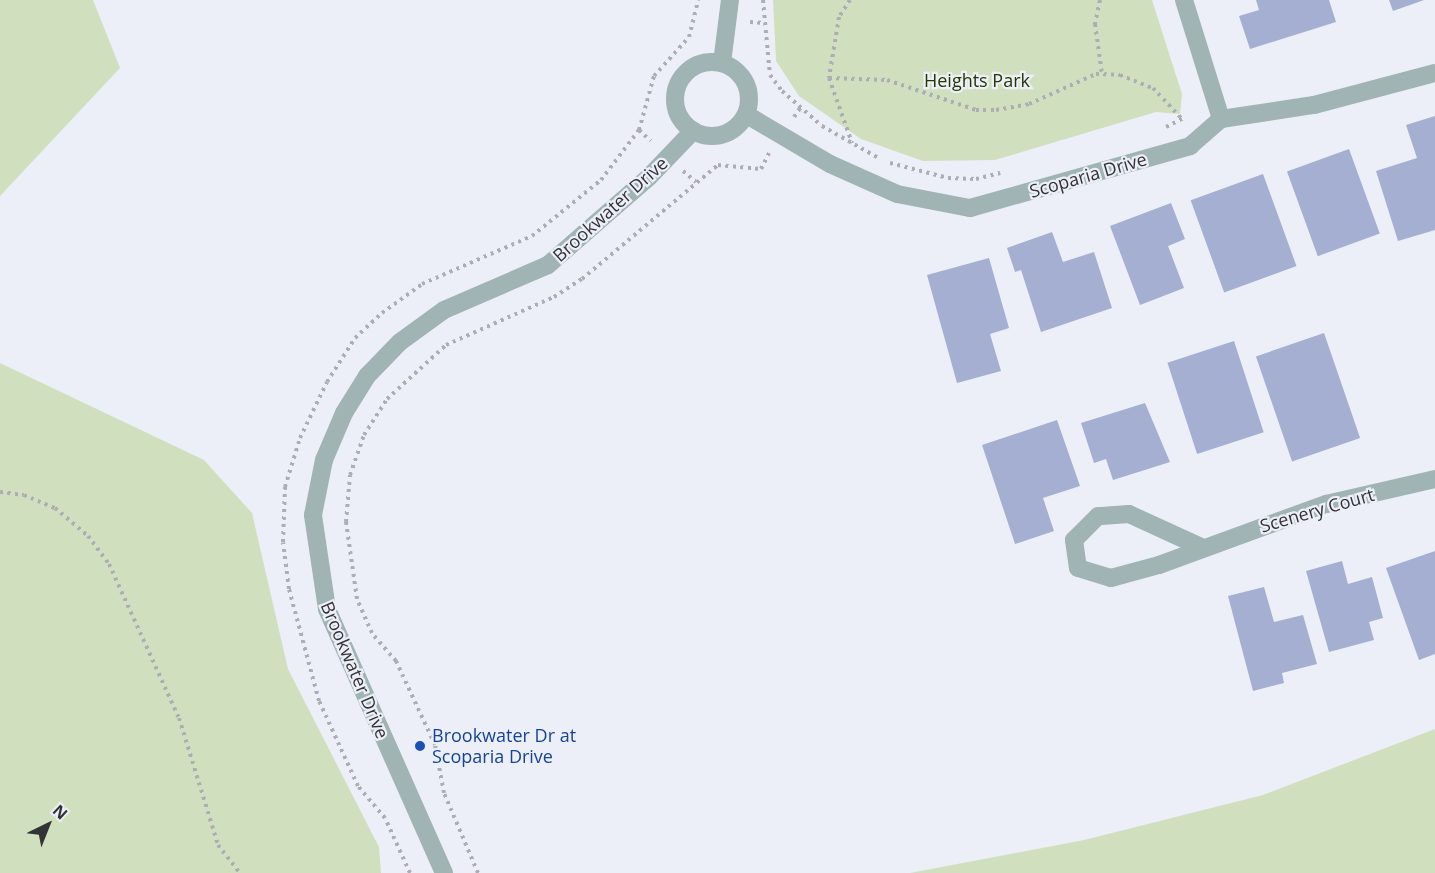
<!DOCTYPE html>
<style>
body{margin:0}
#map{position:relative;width:1435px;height:873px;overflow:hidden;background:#eceff7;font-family:"Open Sans",sans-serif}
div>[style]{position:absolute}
.green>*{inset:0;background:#d0e0be}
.building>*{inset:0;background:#a4afd1;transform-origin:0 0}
.path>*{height:4px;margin-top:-2px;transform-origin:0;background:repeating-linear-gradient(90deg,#acaeb4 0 3px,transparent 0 7.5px)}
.minor>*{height:18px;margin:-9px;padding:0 9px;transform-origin:9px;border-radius:9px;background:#9fb4b3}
.minor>.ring{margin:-9px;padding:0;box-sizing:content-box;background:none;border:18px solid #9fb4b3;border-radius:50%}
.dots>*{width:16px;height:16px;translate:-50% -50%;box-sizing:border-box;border:3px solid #eceff7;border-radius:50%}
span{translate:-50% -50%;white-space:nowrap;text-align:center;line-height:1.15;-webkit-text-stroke:4.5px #eceff7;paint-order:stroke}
.park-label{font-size:18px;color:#243700}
.street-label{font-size:18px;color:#323336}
.transit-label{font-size:18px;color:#164399}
.left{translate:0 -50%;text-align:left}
.north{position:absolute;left:18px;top:795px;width:60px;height:60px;-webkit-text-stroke:4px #eceff7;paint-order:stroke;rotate:43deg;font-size:16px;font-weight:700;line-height:24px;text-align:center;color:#323336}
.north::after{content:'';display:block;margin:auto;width:21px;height:27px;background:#323336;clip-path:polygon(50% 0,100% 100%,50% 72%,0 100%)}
</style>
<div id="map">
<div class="green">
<i style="clip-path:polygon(0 0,93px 0,120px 68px,0 196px)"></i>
<i style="clip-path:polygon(773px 0,1152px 0,1182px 94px,1180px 114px,1156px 112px,995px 160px,923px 161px,861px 139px,799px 96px,776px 61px)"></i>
<i style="clip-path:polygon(0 363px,204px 460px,252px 513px,288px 669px,379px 847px,381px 873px,0 873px)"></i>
<i style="clip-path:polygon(1435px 729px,1435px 873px,910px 873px,1084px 840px,1263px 795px)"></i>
</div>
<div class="building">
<i style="clip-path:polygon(1256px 0,1329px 0,1336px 22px,1250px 49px,1239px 16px,1259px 10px)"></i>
<i style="clip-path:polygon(1389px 0,1424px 0,1393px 11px)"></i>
<i style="clip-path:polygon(1435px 116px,1435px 230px,1398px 241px,1376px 171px,1417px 158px,1406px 125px)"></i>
<i style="left:1349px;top:149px;width:90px;height:66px;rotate:70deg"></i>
<i style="left:1263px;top:174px;width:98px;height:77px;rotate:70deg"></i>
<i style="clip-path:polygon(1171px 203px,1185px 239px,1168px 246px,1184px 288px,1140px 305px,1110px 226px)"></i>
<i style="clip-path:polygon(1052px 232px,1063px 262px,1094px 252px,1112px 308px,1041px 332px,1021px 270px,1015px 272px,1007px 248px)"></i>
<i style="clip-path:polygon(989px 258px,1009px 328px,990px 334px,1001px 371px,957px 383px,927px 275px)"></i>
<i style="left:1324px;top:333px;width:111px;height:72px;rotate:71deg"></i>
<i style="left:1234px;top:341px;width:96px;height:70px;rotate:72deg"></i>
<i style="clip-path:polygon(1145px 403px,1170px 462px,1113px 480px,1106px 459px,1094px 463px,1081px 423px)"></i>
<i style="clip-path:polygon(1057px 420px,1080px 486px,1043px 498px,1054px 531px,1015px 544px,982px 445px)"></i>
<i style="clip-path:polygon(1435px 551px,1435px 654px,1419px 660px,1386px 568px)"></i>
<i style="clip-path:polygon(1342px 561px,1348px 584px,1372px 577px,1383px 618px,1369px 622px,1374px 640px,1329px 652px,1306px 571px)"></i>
<i style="clip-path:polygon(1264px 587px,1274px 622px,1303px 615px,1317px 664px,1282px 673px,1284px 683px,1253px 691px,1228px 596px)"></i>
</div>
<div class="path">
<i style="left:763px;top:0;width:75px;rotate:84.7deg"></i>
<i style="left:770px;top:75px;width:20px;rotate:53deg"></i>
<i style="left:782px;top:91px;width:53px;rotate:41.2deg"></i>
<i style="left:822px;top:126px;width:67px;rotate:29.6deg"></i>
<i style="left:850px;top:0;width:20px;rotate:123deg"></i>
<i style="left:839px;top:17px;width:62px;rotate:99.3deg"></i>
<i style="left:829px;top:78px;width:69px;rotate:70.5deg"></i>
<i style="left:1100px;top:0;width:25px;rotate:102deg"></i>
<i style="left:1095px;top:24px;width:50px;rotate:82deg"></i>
<i style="left:750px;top:22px;width:14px;rotate:4deg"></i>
<i style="left:829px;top:78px;width:58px;rotate:2deg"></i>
<i style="left:887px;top:80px;width:94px;rotate:18.6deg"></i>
<i style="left:976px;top:110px;width:20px"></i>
<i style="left:996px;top:110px;width:34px;rotate:-10deg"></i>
<i style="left:1029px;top:104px;width:73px;rotate:-24.1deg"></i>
<i style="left:1096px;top:74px;width:24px;rotate:2deg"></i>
<i style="left:1120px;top:75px;width:35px;rotate:22deg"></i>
<i style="left:1153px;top:88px;width:42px;rotate:46.9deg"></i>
<i style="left:794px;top:117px;width:12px;rotate:-55deg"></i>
<i style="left:1166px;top:127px;width:22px;rotate:-27deg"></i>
<i style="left:639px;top:130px;width:16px;rotate:43deg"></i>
<i style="left:890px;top:163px;width:60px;rotate:14.5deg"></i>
<i style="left:948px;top:178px;width:28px;rotate:2deg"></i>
<i style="left:976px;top:179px;width:25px;rotate:-14deg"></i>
<i style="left:683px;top:171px;width:17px;rotate:40deg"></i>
<i style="left:0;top:492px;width:24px;rotate:7deg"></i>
<i style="left:24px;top:495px;width:34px;rotate:23deg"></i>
<i style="left:55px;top:508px;width:43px;rotate:40.3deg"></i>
<i style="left:88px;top:536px;width:35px;rotate:53deg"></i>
<i style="left:109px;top:564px;width:169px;rotate:65.6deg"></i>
<i style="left:179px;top:718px;width:133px;rotate:72.9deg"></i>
<i style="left:218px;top:845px;width:36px;rotate:52deg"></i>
<i style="left:410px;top:873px;width:60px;rotate:-114.4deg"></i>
<i style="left:385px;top:818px;width:42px;rotate:-130.2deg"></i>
<i style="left:358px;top:786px;width:94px;rotate:-114.6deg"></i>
<i style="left:319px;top:701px;width:116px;rotate:-105deg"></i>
<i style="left:289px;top:589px;width:47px;rotate:-97.3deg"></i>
<i style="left:283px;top:542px;width:55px;rotate:-87.9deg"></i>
<i style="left:285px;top:487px;width:51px;rotate:-73deg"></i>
<i style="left:300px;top:438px;width:62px;rotate:-64.3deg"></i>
<i style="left:327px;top:382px;width:52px;rotate:-57.5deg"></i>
<i style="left:355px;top:338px;width:37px;rotate:-43deg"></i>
<i style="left:382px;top:313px;width:49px;rotate:-35.9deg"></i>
<i style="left:422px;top:284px;width:120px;rotate:-23.6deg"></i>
<i style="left:532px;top:236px;width:89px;rotate:-39.1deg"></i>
<i style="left:601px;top:180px;width:63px;rotate:-52.8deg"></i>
<i style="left:639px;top:130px;width:56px;rotate:-74.5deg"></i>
<i style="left:654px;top:76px;width:52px;rotate:-48.1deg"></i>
<i style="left:689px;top:37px;width:38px;rotate:-76deg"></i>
<i style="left:478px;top:873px;width:87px;rotate:-113deg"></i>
<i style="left:444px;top:793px;width:49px;rotate:-100.6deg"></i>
<i style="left:435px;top:745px;width:93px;rotate:-114.9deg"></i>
<i style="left:396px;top:661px;width:37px;rotate:-131deg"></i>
<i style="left:372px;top:633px;width:37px;rotate:-114deg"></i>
<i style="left:357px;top:599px;width:78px;rotate:-98.1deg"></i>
<i style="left:346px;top:522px;width:47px;rotate:-85.1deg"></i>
<i style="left:350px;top:475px;width:42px;rotate:-70.7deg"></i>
<i style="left:364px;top:435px;width:43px;rotate:-57.4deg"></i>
<i style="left:387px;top:399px;width:80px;rotate:-42.5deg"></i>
<i style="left:446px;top:345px;width:118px;rotate:-24deg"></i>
<i style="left:554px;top:297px;width:33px;rotate:-33deg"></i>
<i style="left:582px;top:279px;width:177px;rotate:-40deg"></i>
<i style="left:718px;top:165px;width:43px;rotate:5.3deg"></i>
<i style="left:761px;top:169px;width:18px;rotate:-63deg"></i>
</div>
<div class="minor">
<i style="left:1184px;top:0;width:125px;rotate:72.7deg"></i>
<i class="ring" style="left:675px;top:62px;width:56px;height:56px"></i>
<i style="left:722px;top:63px;width:64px;rotate:-82.8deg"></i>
<i style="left:747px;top:115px;width:96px;rotate:30.6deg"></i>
<i style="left:830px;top:164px;width:73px;rotate:24.1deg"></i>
<i style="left:897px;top:194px;width:74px;rotate:10.9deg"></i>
<i style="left:970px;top:208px;width:229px;rotate:-15.7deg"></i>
<i style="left:1190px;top:146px;width:41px;rotate:-41.1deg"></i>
<i style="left:1221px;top:119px;width:94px;rotate:-8.6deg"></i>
<i style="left:1314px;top:105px;width:125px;rotate:-14.8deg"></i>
<i style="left:1201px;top:547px;width:79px;rotate:-155.4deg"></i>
<i style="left:1129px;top:514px;width:31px;rotate:176deg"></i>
<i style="left:1098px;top:516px;width:34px;rotate:135deg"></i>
<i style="left:1074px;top:540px;width:28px;rotate:82deg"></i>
<i style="left:1078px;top:568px;width:34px;rotate:17deg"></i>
<i style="left:1111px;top:578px;width:50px;rotate:-15.2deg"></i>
<i style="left:1159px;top:565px;width:178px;rotate:-20.1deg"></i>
<i style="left:1326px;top:504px;width:112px;rotate:-12.9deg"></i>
<i style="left:444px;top:873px;width:289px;rotate:-113.9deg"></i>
<i style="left:327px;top:609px;width:95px;rotate:-98.5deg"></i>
<i style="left:313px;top:515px;width:56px;rotate:-78.7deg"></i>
<i style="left:324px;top:460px;width:51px;rotate:-66.9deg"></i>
<i style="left:344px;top:413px;width:44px;rotate:-58.1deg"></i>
<i style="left:367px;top:376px;width:47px;rotate:-45.9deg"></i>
<i style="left:400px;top:342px;width:54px;rotate:-36deg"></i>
<i style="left:444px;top:310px;width:113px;rotate:-23.4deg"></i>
<i style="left:548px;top:265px;width:134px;rotate:-41.1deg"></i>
<i style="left:649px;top:177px;width:64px;rotate:-46.3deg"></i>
</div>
<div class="dots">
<i style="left:420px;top:746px;background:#1a4fb4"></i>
</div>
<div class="park-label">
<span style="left:977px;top:80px">Heights Park</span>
</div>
<div class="street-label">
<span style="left:1088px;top:175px;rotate:-16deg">Scoparia Drive</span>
<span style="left:610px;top:209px;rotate:-42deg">Brookwater Drive</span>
<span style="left:1317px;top:510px;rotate:-16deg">Scenery Court</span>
<span style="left:355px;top:670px;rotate:67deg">Brookwater Drive</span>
</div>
<div class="transit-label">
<span class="left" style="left:432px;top:746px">Brookwater Dr at<br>Scoparia Drive</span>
</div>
<div class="north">N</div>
</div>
